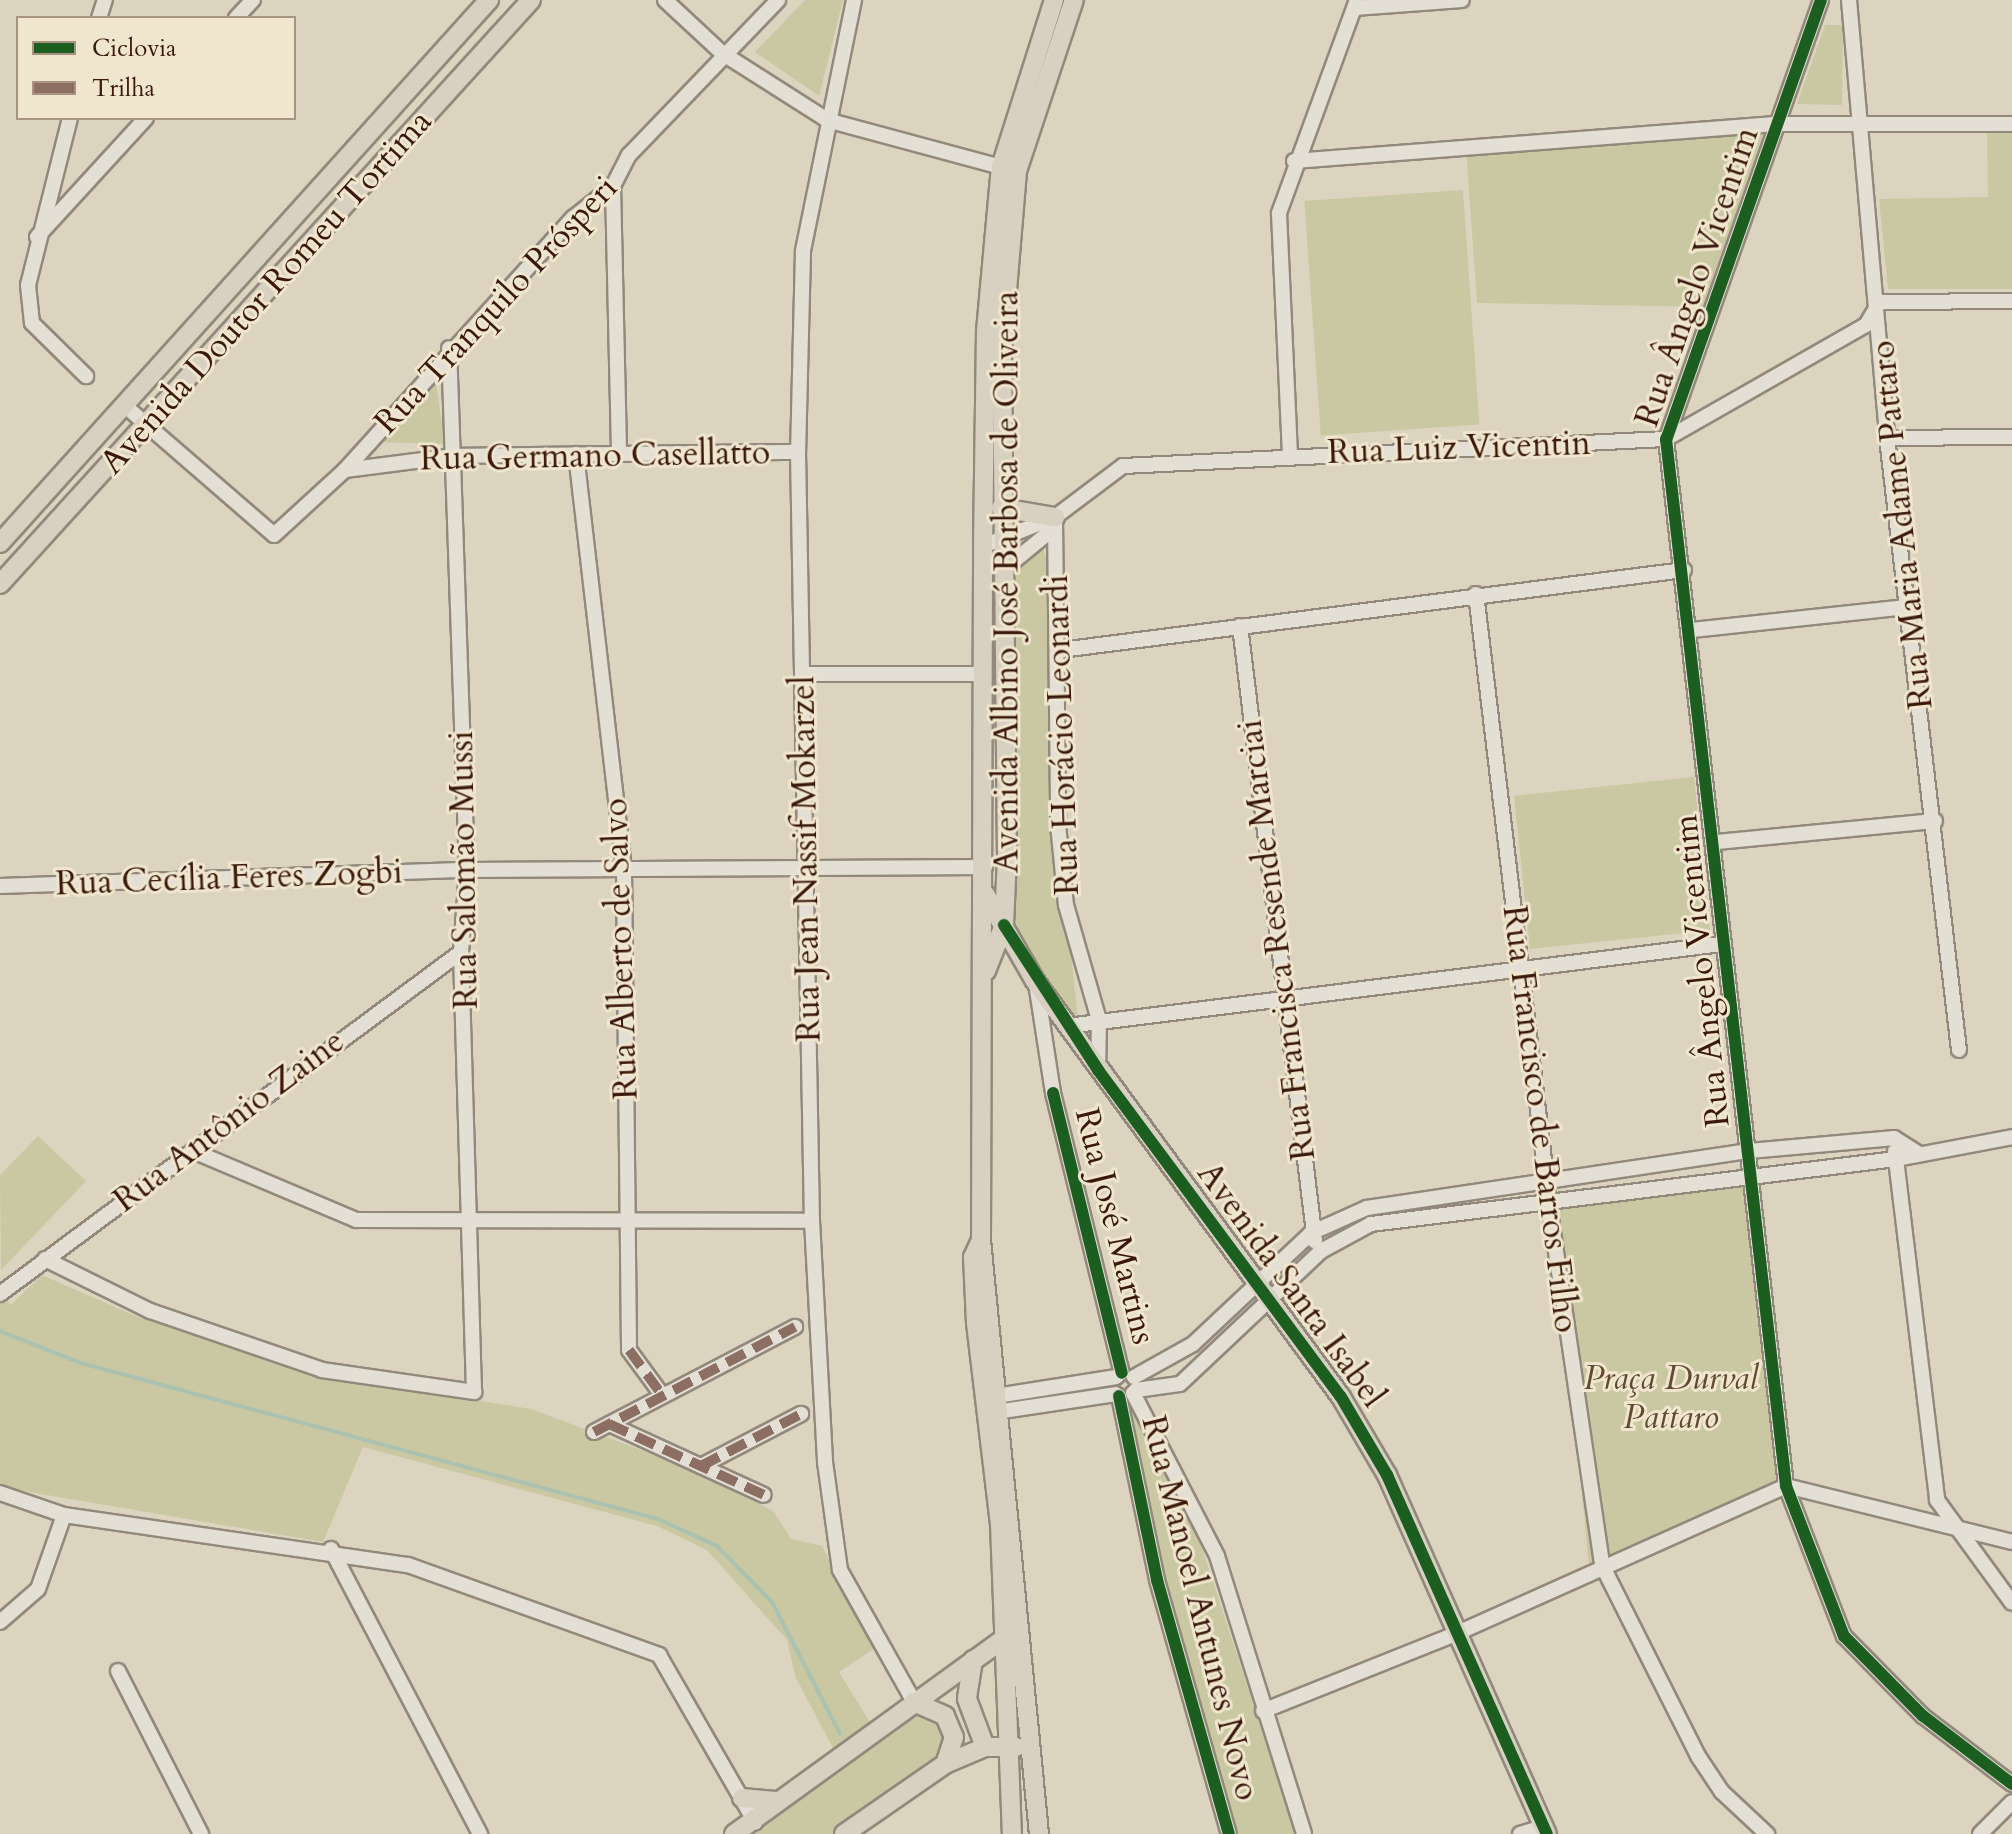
<!DOCTYPE html>
<meta charset="utf-8">
<style>
body{margin:0}
#map{position:relative;width:2012px;height:1834px;overflow:hidden;background:#dcd4bf;font-family:Cardo,serif}
div>[style]{position:absolute}
.green>*{inset:0;background:#c9c8a2;transform-origin:0 0}
.stream>*{height:4px;margin:-2px;padding:0 2px;transform-origin:2px;border-radius:2px;background:#acc2b0}
.roads{filter:drop-shadow(2px 0 #92897c) drop-shadow(-2px 0 #92897c) drop-shadow(0 2px #92897c) drop-shadow(0 -2px #92897c)}
.minor>*{height:14px;margin:-7px;padding:0 7px;transform-origin:7px;border-radius:7px;background:#e4dfd5}
.major>*{height:18px;margin:-9px;padding:0 9px;transform-origin:9px;border-radius:9px;background:#d8d0c0}
.quiet>*{height:10px;margin-top:-5px;transform-origin:0;background:repeating-linear-gradient(90deg,#8d6e63 0 20px,transparent 0 30px)}
.cycleway>*{height:12px;margin:-6px;padding:0 6px;transform-origin:6px;border-radius:6px;background:#1b5e20}
span{translate:-50% -50%;white-space:nowrap;text-align:center;line-height:1.15;-webkit-text-stroke:6px #f0e6ce;paint-order:stroke}
.street-label{font-size:34px;color:#3a190c}
.park-label{font-size:34px;color:#604b32;font-style:italic}
.legend{position:absolute;left:16px;top:16px;width:280px;height:104px;box-sizing:border-box;background:#f0e6ce;border:2px solid #a79480;margin:0;padding:10px 14px;list-style:none;font-size:24px;color:#3a190c}
.legend li{display:flex;align-items:center;gap:16px;height:40px}
.legend b{width:40px;border:2px solid #a79480}
</style>
<div id="map">
<div class="green">
<i style="clip-path:polygon(805px 0,843px 0,819px 96px,755px 52px)"></i>
<i style="clip-path:polygon(1825px 25px,1843px 25px,1842px 105px,1797px 104px)"></i>
<i style="clip-path:polygon(1770px 129px,1707px 307px,1477px 303px,1466px 149px)"></i>
<i style="clip-path:polygon(2012px 130px,2012px 289px,1888px 289px,1879px 199px,1988px 197px,1987px 131px)"></i>
<i style="left:1463px;top:190px;width:235px;height:159px;rotate:86deg"></i>
<i style="clip-path:polygon(435px 377px,445px 444px,381px 442px)"></i>
<i style="clip-path:polygon(1042px 547px,1048px 561px,1055px 899px,1069px 935px,1078px 1019px,1068px 1018px,1023px 946px,1014px 913px,1011px 572px)"></i>
<i style="left:1694px;top:777px;width:154px;height:181px;rotate:84deg"></i>
<i style="clip-path:polygon(38px 1136px,86px 1181px,1px 1270px,0 1175px)"></i>
<i style="clip-path:polygon(1745px 1180px,1778px 1482px,1589px 1565px,1554px 1209px)"></i>
<i style="clip-path:polygon(42px 1275px,133px 1315px,324px 1376px,531px 1409px,713px 1477px,774px 1512px,791px 1539px,822px 1546px,875px 1648px,839px 1672px,877px 1734px,915px 1707px,931px 1710px,947px 1730px,939px 1763px,840px 1834px,743px 1834px,837px 1756px,795px 1676px,787px 1640px,707px 1550px,657px 1526px,363px 1447px,323px 1542px,0 1487px,0 1294px,11px 1305px)"></i>
<i style="clip-path:polygon(1133px 1403px,1192px 1518px,1296px 1834px,1236px 1834px,1162px 1576px,1124px 1406px)"></i>
</div>
<div class="stream">
<i style="left:0;top:1331px;width:87px;rotate:21.6deg"></i>
<i style="left:81px;top:1363px;width:598px;rotate:15.13deg"></i>
<i style="left:658px;top:1519px;width:65px;rotate:24.6deg"></i>
<i style="left:717px;top:1546px;width:78px;rotate:45.5deg"></i>
<i style="left:772px;top:1602px;width:148px;rotate:62.7deg"></i>
</div>
<div class="roads">
<div class="minor">
<i style="left:665px;top:0;width:78px;rotate:42.9deg"></i>
<i style="left:722px;top:53px;width:125px;rotate:32.5deg"></i>
<i style="left:827px;top:120px;width:180px;rotate:15.1deg"></i>
<i style="left:854px;top:0;width:256px;rotate:101.5deg"></i>
<i style="left:803px;top:251px;width:201px;rotate:91.4deg"></i>
<i style="left:798px;top:452px;width:769px;rotate:88.96deg"></i>
<i style="left:812px;top:1221px;width:241px;rotate:86.9deg"></i>
<i style="left:825px;top:1462px;width:109px;rotate:82.1deg"></i>
<i style="left:840px;top:1570px;width:151px;rotate:60.7deg"></i>
<i style="left:1821px;top:0;width:466px;rotate:109.4deg"></i>
<i style="left:1666px;top:439px;width:1054px;rotate:83.46deg"></i>
<i style="left:1786px;top:1486px;width:161px;rotate:68.9deg"></i>
<i style="left:1844px;top:1636px;width:112px;rotate:45.4deg"></i>
<i style="left:1923px;top:1716px;width:112px;rotate:37.4deg"></i>
<i style="left:1849px;top:0;width:440px;rotate:85deg"></i>
<i style="left:1887px;top:438px;width:616px;rotate:83.29deg"></i>
<i style="left:1355px;top:8px;width:107px;rotate:-4.3deg"></i>
<i style="left:99px;top:18px;width:19px;rotate:-72deg"></i>
<i style="left:236px;top:18px;width:25px;rotate:-47deg"></i>
<i style="left:70px;top:118px;width:172px;rotate:104.1deg"></i>
<i style="left:28px;top:285px;width:38px;rotate:84deg"></i>
<i style="left:32px;top:323px;width:76px;rotate:44.5deg"></i>
<i style="left:1294px;top:161px;width:486px;rotate:-4.4deg"></i>
<i style="left:1779px;top:124px;width:233px"></i>
<i style="left:613px;top:186px;width:266px;rotate:88.7deg"></i>
<i style="left:37px;top:237px;width:161px;rotate:-47.5deg"></i>
<i style="left:124px;top:405px;width:198px;rotate:40.9deg"></i>
<i style="left:274px;top:535px;width:96px;rotate:-42.5deg"></i>
<i style="left:345px;top:470px;width:340px;rotate:-47.9deg"></i>
<i style="left:573px;top:218px;width:51px;rotate:-38.7deg"></i>
<i style="left:613px;top:186px;width:35px;rotate:-63deg"></i>
<i style="left:629px;top:155px;width:215px;rotate:-46.1deg"></i>
<i style="left:1887px;top:438px;width:125px;rotate:-0.5deg"></i>
<i style="left:576px;top:454px;width:419px;rotate:83.4deg"></i>
<i style="left:624px;top:870px;width:480px;rotate:89.4deg"></i>
<i style="left:629px;top:1350px;width:56px;rotate:53.7deg"></i>
<i style="left:1290px;top:455px;width:242px;rotate:-92.6deg"></i>
<i style="left:1279px;top:213px;width:227px;rotate:-69.9deg"></i>
<i style="left:345px;top:470px;width:110px;rotate:-7.3deg"></i>
<i style="left:454px;top:456px;width:344px;rotate:-0.7deg"></i>
<i style="left:1055px;top:517px;width:307px;rotate:89.4deg"></i>
<i style="left:1058px;top:824px;width:81px;rotate:84.4deg"></i>
<i style="left:1066px;top:905px;width:120px;rotate:74deg"></i>
<i style="left:1099px;top:1020px;width:50px;rotate:91.1deg"></i>
<i style="left:983px;top:546px;width:78px;rotate:-21.9deg"></i>
<i style="left:1055px;top:517px;width:85px;rotate:-36.9deg"></i>
<i style="left:1123px;top:466px;width:544px;rotate:-2.85deg"></i>
<i style="left:1666px;top:439px;width:230px;rotate:-29.7deg"></i>
<i style="left:1866px;top:325px;width:27px;rotate:-59deg"></i>
<i style="left:1880px;top:302px;width:132px;rotate:-0.4deg"></i>
<i style="left:1003px;top:570px;width:57px;rotate:-39.3deg"></i>
<i style="left:1047px;top:534px;width:17px;rotate:-66deg"></i>
<i style="left:1476px;top:594px;width:628px;rotate:83.15deg"></i>
<i style="left:1551px;top:1218px;width:351px;rotate:81.6deg"></i>
<i style="left:1602px;top:1565px;width:214px;rotate:63.3deg"></i>
<i style="left:1698px;top:1756px;width:43px;rotate:56.3deg"></i>
<i style="left:1722px;top:1792px;width:62px;rotate:43deg"></i>
<i style="left:1240px;top:626px;width:620px;rotate:83.05deg"></i>
<i style="left:1692px;top:630px;width:216px;rotate:-6.1deg"></i>
<i style="left:1061px;top:650px;width:628px;rotate:-7.32deg"></i>
<i style="left:803px;top:674px;width:181px"></i>
<i style="left:1716px;top:842px;width:220px;rotate:-5.5deg"></i>
<i style="left:0;top:886px;width:467px;rotate:-2deg"></i>
<i style="left:467px;top:870px;width:518px;rotate:-0.33deg"></i>
<i style="left:1036px;top:983px;width:111px;rotate:81.2deg"></i>
<i style="left:1053px;top:1093px;width:288px;rotate:76.2deg"></i>
<i style="left:1068px;top:1026px;width:659px;rotate:-7.15deg"></i>
<i style="left:193px;top:1151px;width:177px;rotate:22.9deg"></i>
<i style="left:356px;top:1220px;width:456px;rotate:0.1deg"></i>
<i style="left:1895px;top:1151px;width:352px;rotate:83.1deg"></i>
<i style="left:1937px;top:1500px;width:127px;rotate:53.9deg"></i>
<i style="left:45px;top:1259px;width:117px;rotate:26.3deg"></i>
<i style="left:150px;top:1311px;width:182px;rotate:18.9deg"></i>
<i style="left:322px;top:1370px;width:154px;rotate:8.2deg"></i>
<i style="left:474px;top:1392px;width:440px;rotate:-91.7deg"></i>
<i style="left:461px;top:952px;width:82px;rotate:-85.8deg"></i>
<i style="left:467px;top:870px;width:522px;rotate:-91.97deg"></i>
<i style="left:0;top:1294px;width:574px;rotate:-36.57deg"></i>
<i style="left:1134px;top:1377px;width:68px;rotate:-29.2deg"></i>
<i style="left:1193px;top:1344px;width:162px;rotate:-43.2deg"></i>
<i style="left:1311px;top:1233px;width:61px;rotate:-24.1deg"></i>
<i style="left:1367px;top:1208px;width:386px;rotate:-8.5deg"></i>
<i style="left:1749px;top:1151px;width:146px;rotate:-5.1deg"></i>
<i style="left:1894px;top:1138px;width:28px;rotate:32deg"></i>
<i style="left:1136px;top:1390px;width:44px;rotate:-7.8deg"></i>
<i style="left:1180px;top:1384px;width:194px;rotate:-43.3deg"></i>
<i style="left:1321px;top:1251px;width:57px;rotate:-28.4deg"></i>
<i style="left:1371px;top:1224px;width:529px;rotate:-7.06deg"></i>
<i style="left:1896px;top:1159px;width:118px;rotate:-10.7deg"></i>
<i style="left:1133px;top:1393px;width:183px;rotate:62.7deg"></i>
<i style="left:1217px;top:1556px;width:291px;rotate:72.6deg"></i>
<i style="left:1119px;top:1396px;width:188px;rotate:78.3deg"></i>
<i style="left:1157px;top:1580px;width:264px;rotate:74.2deg"></i>
<i style="left:990px;top:1397px;width:128px;rotate:-9deg"></i>
<i style="left:989px;top:1413px;width:128px;rotate:-8.5deg"></i>
<i style="left:609px;top:1424px;width:170px;rotate:24.6deg"></i>
<i style="left:594px;top:1432px;width:227px;rotate:-27.6deg"></i>
<i style="left:701px;top:1466px;width:113px;rotate:-27.5deg"></i>
<i style="left:0;top:1493px;width:68px;rotate:19deg"></i>
<i style="left:64px;top:1515px;width:348px;rotate:8.3deg"></i>
<i style="left:408px;top:1565px;width:267px;rotate:19.7deg"></i>
<i style="left:659px;top:1655px;width:193px;rotate:60.1deg"></i>
<i style="left:331px;top:1549px;width:322px;rotate:62.4deg"></i>
<i style="left:0;top:1622px;width:50px;rotate:-41deg"></i>
<i style="left:38px;top:1589px;width:78px;rotate:-70.6deg"></i>
<i style="left:118px;top:1671px;width:183px;rotate:63deg"></i>
<i style="left:1263px;top:1711px;width:205px;rotate:-21.8deg"></i>
<i style="left:1453px;top:1635px;width:365px;rotate:-24.1deg"></i>
<i style="left:1786px;top:1486px;width:233px;rotate:13.9deg"></i>
<i style="left:1520px;top:1834px;width:24px;rotate:-17deg"></i>
<i style="left:1980px;top:1834px;width:45px;rotate:-45deg"></i>
</div>
<div class="major">
<i style="left:1001px;top:508px;width:55px;rotate:9.5deg"></i>
<i style="left:0;top:543px;width:731px;rotate:-48deg"></i>
<i style="left:0;top:584px;width:789px;rotate:-47.72deg"></i>
<i style="left:985px;top:894px;width:100px;rotate:60.1deg"></i>
<i style="left:1035px;top:981px;width:516px;rotate:53.66deg"></i>
<i style="left:1341px;top:1397px;width:91px;rotate:59.5deg"></i>
<i style="left:1387px;top:1475px;width:393px;rotate:66deg"></i>
<i style="left:986px;top:971px;width:49px;rotate:-68.6deg"></i>
<i style="left:1004px;top:925px;width:68px;rotate:-87.5deg"></i>
<i style="left:1007px;top:857px;width:507px;rotate:-90.57deg"></i>
<i style="left:1002px;top:350px;width:180px;rotate:-85.2deg"></i>
<i style="left:1017px;top:171px;width:180px;rotate:-71.6deg"></i>
<i style="left:981px;top:1240px;width:19px;rotate:115deg"></i>
<i style="left:973px;top:1257px;width:66px;rotate:87.4deg"></i>
<i style="left:976px;top:1323px;width:202px;rotate:83.2deg"></i>
<i style="left:1000px;top:1524px;width:310px;rotate:87.8deg"></i>
<i style="left:973px;top:1660px;width:39px;rotate:99deg"></i>
<i style="left:967px;top:1699px;width:51px;rotate:69.4deg"></i>
<i style="left:914px;top:1702px;width:34px;rotate:24deg"></i>
<i style="left:945px;top:1716px;width:23px;rotate:67deg"></i>
<i style="left:954px;top:1737px;width:28px;rotate:108deg"></i>
<i style="left:742px;top:1798px;width:36px;rotate:5deg"></i>
<i style="left:734px;top:1834px;width:332px;rotate:-35.9deg"></i>
<i style="left:844px;top:1834px;width:123px;rotate:-34.7deg"></i>
<i style="left:945px;top:1764px;width:43px;rotate:-23deg"></i>
<i style="left:985px;top:1747px;width:31px"></i>
<i style="left:1039px;top:1834px;width:597px;rotate:-95.58deg"></i>
<i style="left:981px;top:1240px;width:694px;rotate:-89.83deg"></i>
<i style="left:983px;top:546px;width:215px;rotate:-89.2deg"></i>
<i style="left:986px;top:331px;width:165px;rotate:-84.8deg"></i>
<i style="left:1001px;top:167px;width:175px;rotate:-72.4deg"></i>
</div>
</div>
<div class="quiet">
<i style="left:629px;top:1350px;width:56px;rotate:53.7deg"></i>
<i style="left:609px;top:1424px;width:170px;rotate:24.6deg"></i>
<i style="left:594px;top:1432px;width:227px;rotate:-27.6deg"></i>
<i style="left:701px;top:1466px;width:113px;rotate:-27.5deg"></i>
</div>
<div class="cycleway">
<i style="left:1821px;top:0;width:466px;rotate:109.4deg"></i>
<i style="left:1666px;top:439px;width:1054px;rotate:83.46deg"></i>
<i style="left:1786px;top:1486px;width:161px;rotate:68.9deg"></i>
<i style="left:1844px;top:1636px;width:112px;rotate:45.4deg"></i>
<i style="left:1923px;top:1716px;width:112px;rotate:37.4deg"></i>
<i style="left:1004px;top:925px;width:173px;rotate:57deg"></i>
<i style="left:1098px;top:1070px;width:407px;rotate:53.4deg"></i>
<i style="left:1341px;top:1397px;width:91px;rotate:59.5deg"></i>
<i style="left:1387px;top:1475px;width:393px;rotate:66deg"></i>
<i style="left:1053px;top:1093px;width:288px;rotate:76.2deg"></i>
<i style="left:1119px;top:1396px;width:188px;rotate:78.3deg"></i>
<i style="left:1157px;top:1580px;width:264px;rotate:74.2deg"></i>
</div>
<div class="street-label">
<span style="left:1697px;top:277px;rotate:-71deg">Rua Ângelo Vicentim</span>
<span style="left:266px;top:292px;rotate:-48deg">Avenida Doutor Romeu Tortima</span>
<span style="left:496px;top:305px;rotate:-47deg">Rua Tranquilo Prósperi</span>
<span style="left:1459px;top:448px;rotate:-2deg">Rua Luiz Vicentin</span>
<span style="left:595px;top:456px;rotate:-1deg">Rua Germano Casellatto</span>
<span style="left:1902px;top:525px;rotate:-96deg">Rua Maria Adame Pattaro</span>
<span style="left:1007px;top:582px;rotate:-90deg">Avenida Albino José Barbosa de Oliveira</span>
<span style="left:1062px;top:735px;rotate:-92deg">Rua Horácio Leonardi</span>
<span style="left:806px;top:859px;rotate:-91deg">Rua Jean Nassif Mokarzel</span>
<span style="left:464px;top:870px;rotate:-91deg">Rua Salomão Mussi</span>
<span style="left:229px;top:878px;rotate:-2deg">Rua Cecília Feres Zogbi</span>
<span style="left:1277px;top:940px;rotate:-97deg">Rua Francisca Resende Marciai</span>
<span style="left:621px;top:949px;rotate:-92deg">Rua Alberto de Salvo</span>
<span style="left:1702px;top:971px;rotate:-96deg">Rua Ângelo Vicentim</span>
<span style="left:1540px;top:1119px;rotate:83deg">Rua Francisco de Barros Filho</span>
<span style="left:229px;top:1121px;rotate:-37deg">Rua Antônio Zaine</span>
<span style="left:1115px;top:1226px;rotate:76deg">Rua José Martins</span>
<span style="left:1291px;top:1285px;rotate:54deg">Avenida Santa Isabel</span>
<span style="left:1200px;top:1608px;rotate:76deg">Rua Manoel Antunes Novo</span>
</div>
<div class="park-label">
<span style="left:1671px;top:1398px">Praça Durval<br>Pattaro</span>
</div>
<ul class="legend">
<li><b style="height:10px;background:#1b5e20"></b>Ciclovia</li>
<li><b style="height:10px;background:#8d6e63"></b>Trilha</li>
</ul>
</div>
